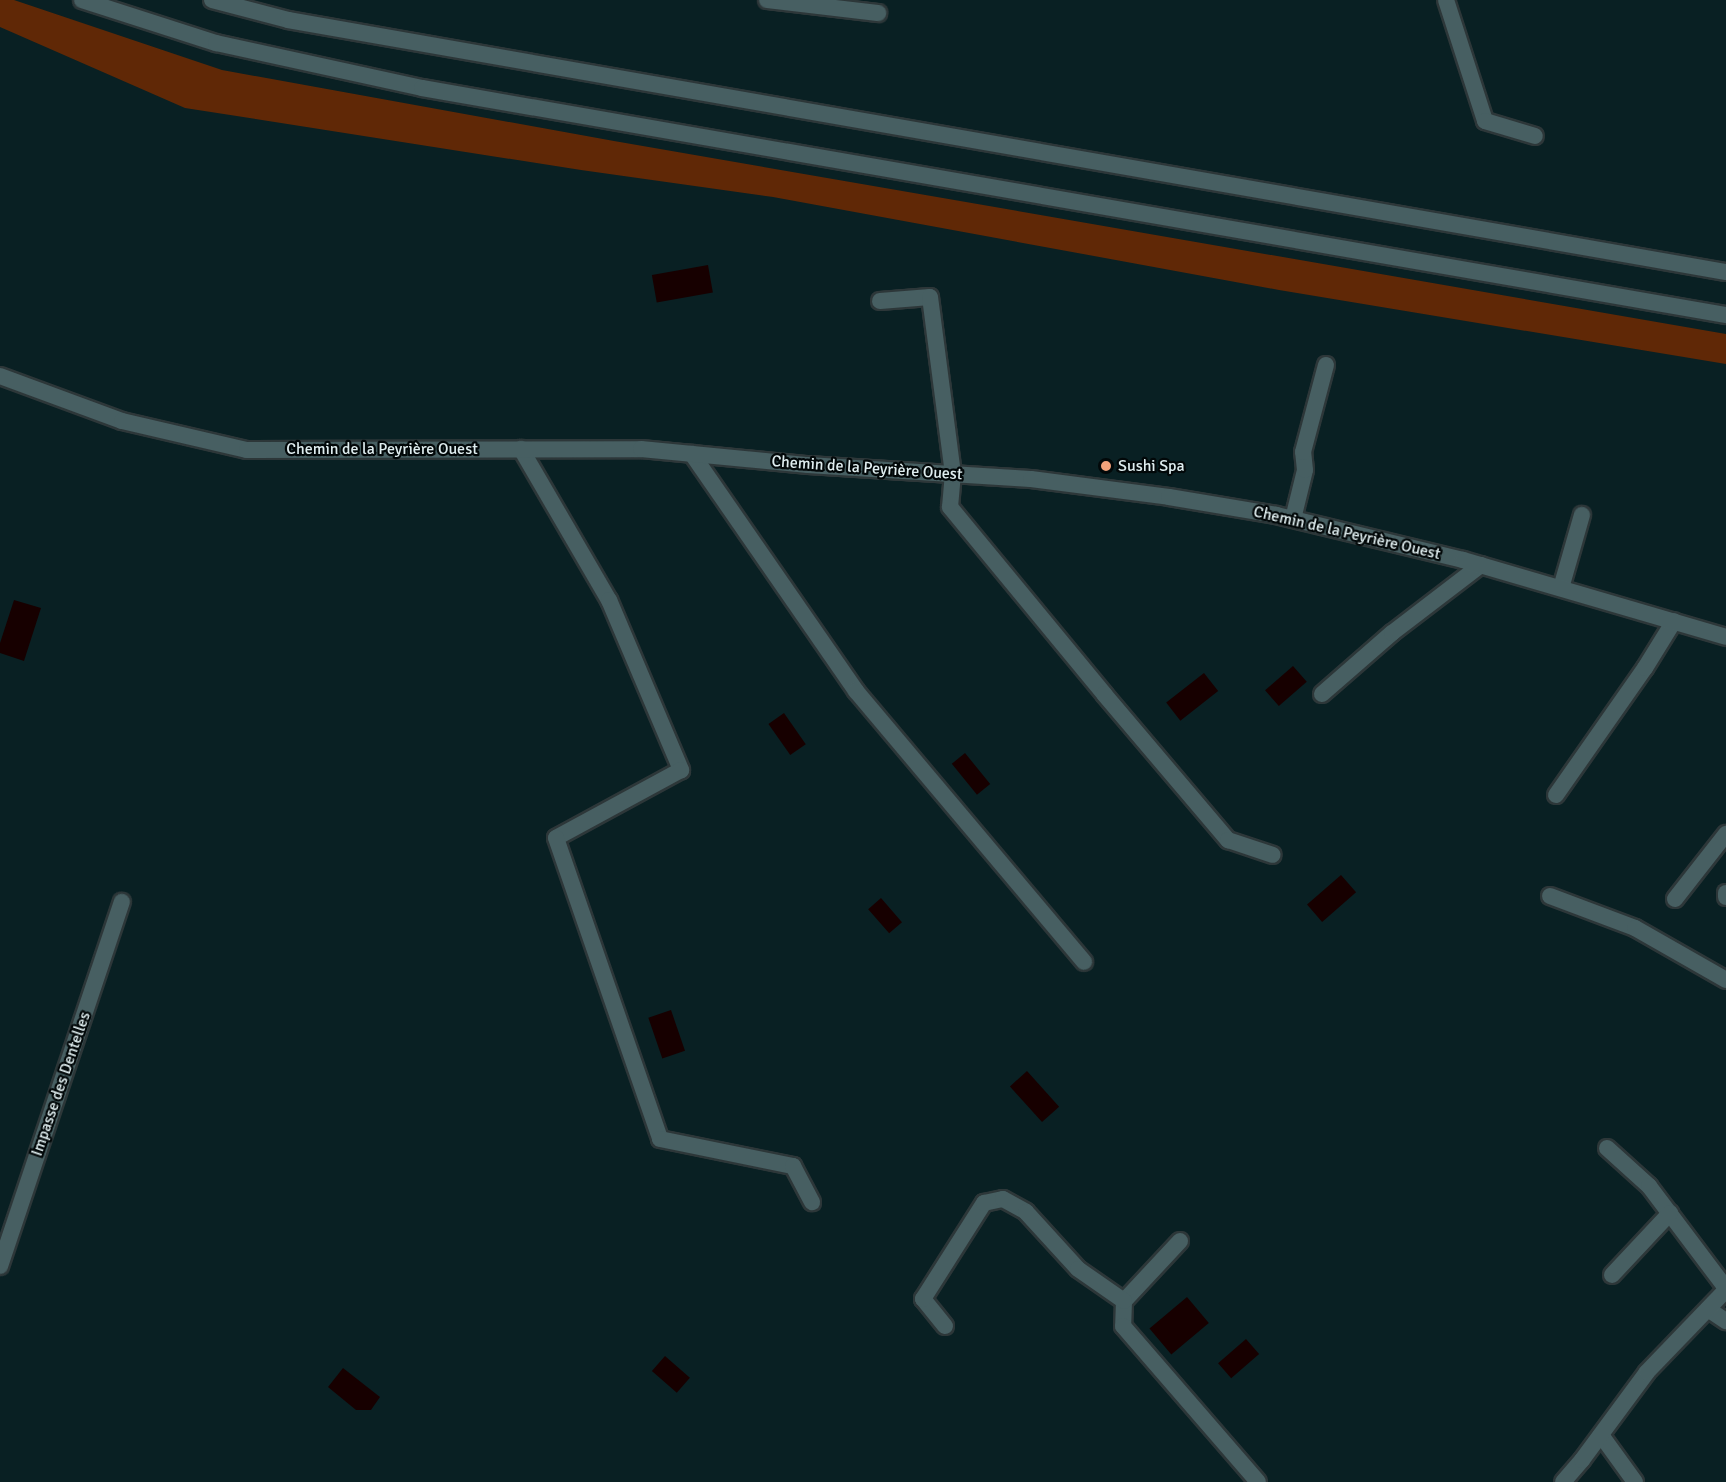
<!DOCTYPE html>
<meta charset="utf-8">
<style>
body{margin:0}
#map{position:relative;width:1726px;height:1482px;overflow:hidden;background:#092023;font-family:Signika,sans-serif}
div>[style]{position:absolute}
.green>*{inset:0;background:#602806}
.water>*{inset:0;background:#170000;transform-origin:0 0}
.roads{filter:drop-shadow(2px 0 #2d3739) drop-shadow(-2px 0 #2d3739) drop-shadow(0 2px #2d3739) drop-shadow(0 -2px #2d3739)}
.service>*{height:16px;margin:-8px;padding:0 8px;transform-origin:8px;border-radius:8px;background:#475f62}
.minor>*{height:16px;margin:-8px;padding:0 8px;transform-origin:8px;border-radius:8px;background:#475f62}
.secondary>*{height:16px;margin:-8px;padding:0 8px;transform-origin:8px;border-radius:8px;background:#475f62}
.dots>*{width:16px;height:16px;translate:-50% -50%;box-sizing:border-box;border:3px solid #020809;border-radius:50%}
span{translate:-50% -50%;white-space:nowrap;text-align:center;line-height:1.15;-webkit-text-stroke:4.5px #020809;paint-order:stroke}
.street-label{font-size:16px;color:#dfedef}
.poi-label{font-size:16px;color:#dfedef}
.left{translate:0 -50%;text-align:left}
</style>
<div id="map">
<div class="green">
<i style="clip-path:polygon(0 0,14px 0,222px 70px,614px 141px,1726px 334px,1726px 364px,1279px 290px,773px 197px,581px 170px,185px 108px,0 27px)"></i>
</div>
<div class="water">
<i style="left:708px;top:265px;width:28px;height:57px;rotate:80deg"></i>
<i style="clip-path:polygon(14px 600px,41px 608px,24px 661px,0 653px,0 643px)"></i>
<i style="left:1293px;top:666px;width:21px;height:37px;rotate:49deg"></i>
<i style="left:1204px;top:673px;width:23px;height:48px;rotate:52deg"></i>
<i style="left:784px;top:713px;width:38px;height:19px;rotate:55deg"></i>
<i style="left:965px;top:753px;width:40px;height:17px;rotate:51deg"></i>
<i style="left:1341px;top:875px;width:23px;height:45px;rotate:49deg"></i>
<i style="left:881px;top:898px;width:32px;height:17px;rotate:49deg"></i>
<i style="left:671px;top:1010px;width:43px;height:24px;rotate:71deg"></i>
<i style="left:1027px;top:1071px;width:48px;height:23px;rotate:48deg"></i>
<i style="left:1187px;top:1297px;width:34px;height:49px;rotate:50deg"></i>
<i style="left:1246px;top:1339px;width:20px;height:37px;rotate:49deg"></i>
<i style="left:665px;top:1356px;width:33px;height:20px;rotate:41deg"></i>
<i style="clip-path:polygon(343px 1368px,380px 1397px,371px 1410px,356px 1410px,328px 1387px)"></i>
</div>
<div class="roads">
<div class="service">
<i style="left:767px;top:0;width:112px;rotate:6.7deg"></i>
<i style="left:1446px;top:0;width:127px;rotate:72.1deg"></i>
<i style="left:1485px;top:121px;width:52px;rotate:16.7deg"></i>
<i style="left:880px;top:301px;width:50px;rotate:-4.6deg"></i>
<i style="left:930px;top:297px;width:177px;rotate:82.6deg"></i>
<i style="left:953px;top:473px;width:34px;rotate:95deg"></i>
<i style="left:950px;top:507px;width:242px;rotate:50.5deg"></i>
<i style="left:1104px;top:694px;width:192px;rotate:49.7deg"></i>
<i style="left:1228px;top:840px;width:47px;rotate:18.4deg"></i>
<i style="left:521px;top:449px;width:175px;rotate:59.8deg"></i>
<i style="left:609px;top:600px;width:185px;rotate:67deg"></i>
<i style="left:681px;top:770px;width:142px;rotate:151.5deg"></i>
<i style="left:556px;top:838px;width:318px;rotate:70.9deg"></i>
<i style="left:660px;top:1139px;width:136px;rotate:11.5deg"></i>
<i style="left:793px;top:1166px;width:41px;rotate:62.2deg"></i>
<i style="left:692px;top:454px;width:288px;rotate:55.3deg"></i>
<i style="left:856px;top:691px;width:354px;rotate:49.9deg"></i>
<i style="left:1293px;top:519px;width:50px;rotate:-76.2deg"></i>
<i style="left:1305px;top:470px;width:18px;rotate:-96deg"></i>
<i style="left:1303px;top:452px;width:90px;rotate:-75.2deg"></i>
<i style="left:1561px;top:588px;width:76px;rotate:-74deg"></i>
<i style="left:1322px;top:694px;width:93px;rotate:-41.1deg"></i>
<i style="left:1392px;top:633px;width:112px;rotate:-37.4deg"></i>
<i style="left:1556px;top:795px;width:155px;rotate:-55deg"></i>
<i style="left:1645px;top:668px;width:55px;rotate:-58.3deg"></i>
<i style="left:1726px;top:893px;width:4px;rotate:90deg"></i>
<i style="left:1550px;top:896px;width:91px;rotate:20.6deg"></i>
<i style="left:1635px;top:928px;width:105px;rotate:29.7deg"></i>
<i style="left:1675px;top:899px;width:83px;rotate:-51.9deg"></i>
<i style="left:1607px;top:1148px;width:57px;rotate:42.1deg"></i>
<i style="left:1649px;top:1186px;width:128px;rotate:53deg"></i>
<i style="left:1180px;top:1241px;width:82px;rotate:133deg"></i>
<i style="left:1124px;top:1301px;width:25px;rotate:92deg"></i>
<i style="left:1123px;top:1326px;width:206px;rotate:49.1deg"></i>
<i style="left:1612px;top:1275px;width:85px;rotate:-46.9deg"></i>
<i style="left:1708px;top:1309px;width:22px;rotate:34deg"></i>
<i style="left:945px;top:1326px;width:35px;rotate:-129deg"></i>
<i style="left:923px;top:1299px;width:114px;rotate:-57.6deg"></i>
<i style="left:984px;top:1203px;width:19px;rotate:-12deg"></i>
<i style="left:1003px;top:1199px;width:26px;rotate:29deg"></i>
<i style="left:1026px;top:1212px;width:77px;rotate:47.6deg"></i>
<i style="left:1078px;top:1269px;width:56px;rotate:34.8deg"></i>
<i style="left:1601px;top:1435px;width:58px;rotate:54.1deg"></i>
</div>
<div class="minor">
<i style="left:0;top:376px;width:130px;rotate:20.2deg"></i>
<i style="left:122px;top:421px;width:128px;rotate:13.1deg"></i>
<i style="left:247px;top:450px;width:394px;rotate:-0.1deg"></i>
<i style="left:641px;top:449px;width:168px;rotate:5.5deg"></i>
<i style="left:808px;top:465px;width:223px;rotate:3.6deg"></i>
<i style="left:1031px;top:479px;width:139px;rotate:7.4deg"></i>
<i style="left:1169px;top:497px;width:109px;rotate:9.5deg"></i>
<i style="left:1276px;top:515px;width:192px;rotate:13.5deg"></i>
<i style="left:1463px;top:560px;width:274px;rotate:16.3deg"></i>
<i style="left:0;top:1266px;width:384px;rotate:-71.5deg"></i>
<i style="left:1563px;top:1482px;width:29px;rotate:-49deg"></i>
<i style="left:1582px;top:1460px;width:109px;rotate:-53.5deg"></i>
<i style="left:1647px;top:1372px;width:114px;rotate:-46.1deg"></i>
</div>
<div class="secondary">
<i style="left:82px;top:0;width:141px;rotate:17.8deg"></i>
<i style="left:216px;top:43px;width:211px;rotate:12.3deg"></i>
<i style="left:422px;top:88px;width:1324px;rotate:9.88deg"></i>
<i style="left:212px;top:0;width:79px;rotate:14.7deg"></i>
<i style="left:288px;top:20px;width:1460px;rotate:9.94deg"></i>
</div>
</div>
<div class="dots">
<i style="left:1106px;top:466px;background:#f1a27b"></i>
</div>
<div class="street-label">
<span style="left:382px;top:449px">Chemin de la Peyrière Ouest</span>
<span style="left:867px;top:468px;rotate:4deg">Chemin de la Peyrière Ouest</span>
<span style="left:1347px;top:533px;rotate:13deg">Chemin de la Peyrière Ouest</span>
<span style="left:61px;top:1084px;rotate:-71deg">Impasse des Dentelles</span>
</div>
<div class="poi-label">
<span class="left" style="left:1118px;top:466px">Sushi Spa</span>
</div>
</div>
